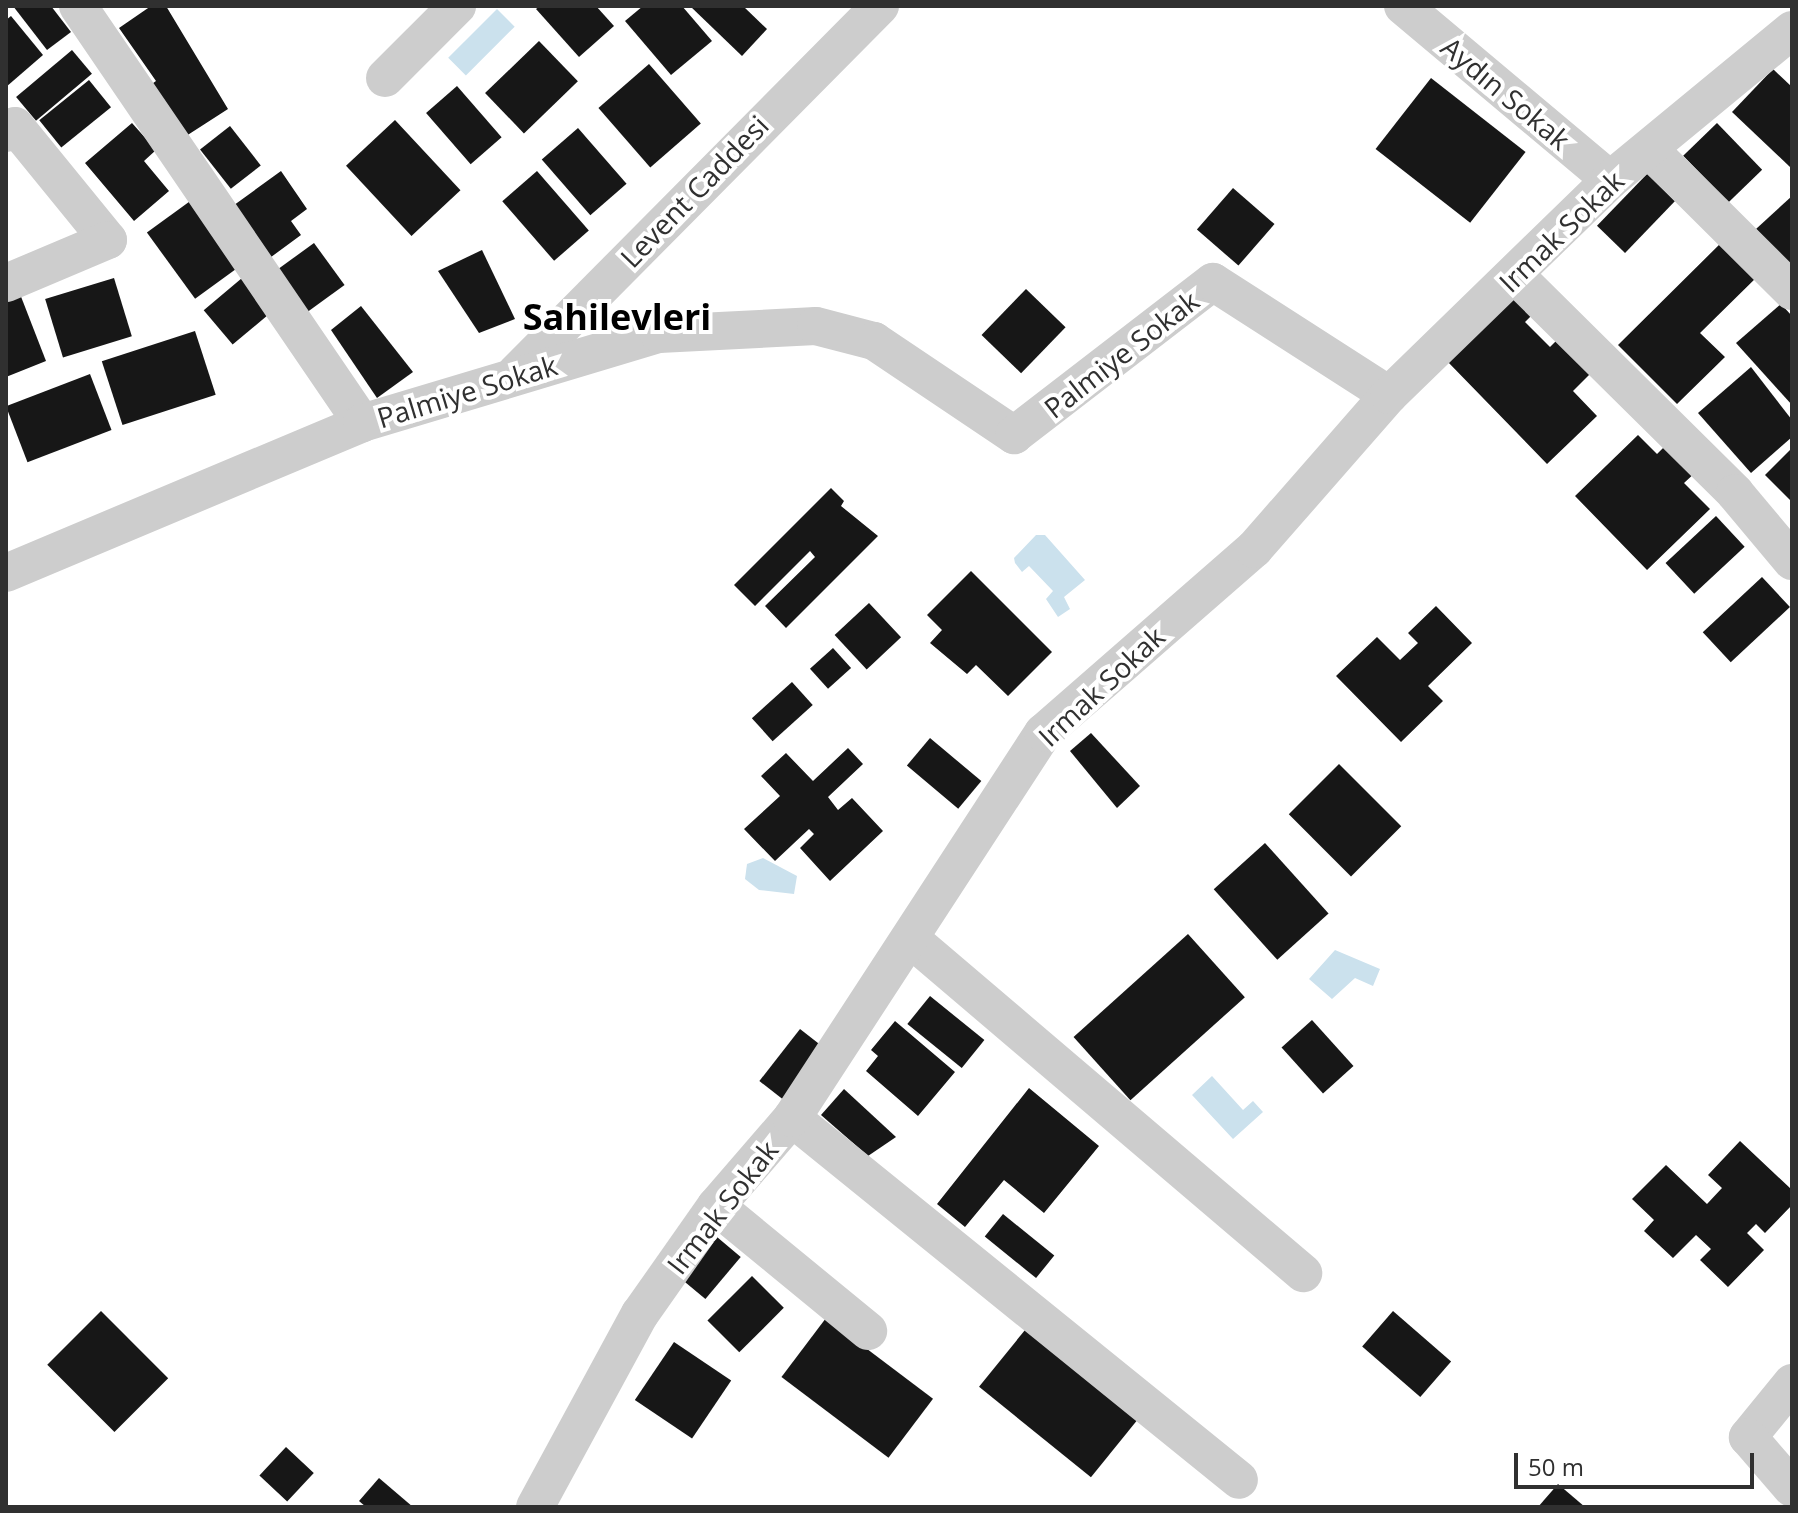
<!DOCTYPE html>
<meta charset="utf-8">
<style>
body{margin:0}
#map{position:relative;width:1798px;height:1513px;overflow:hidden;background:#fff;font-family:"Open Sans",sans-serif}
div>[style]{position:absolute}
.water>*{inset:0;background:#cbe1ed;transform-origin:0 0}
.building>*{inset:0;background:#171717;transform-origin:0 0}
.minor>*{height:38px;margin:-19px;padding:0 19px;transform-origin:19px;border-radius:19px;background:#cdcdcd}
span{translate:-50% -50%;white-space:nowrap;text-align:center;line-height:1.15;-webkit-text-stroke:8px #fff;paint-order:stroke}
.street-label{font-size:28px;color:#303030}
.district-label{font-size:36px;color:#000;font-weight:700}
.frame{position:absolute;inset:0;border:8px solid #303030;pointer-events:none}
.scale{position:absolute;left:1514px;top:1453px;width:240px;height:36px;box-sizing:border-box;border:4px solid #303030;border-top:0;padding-left:10px;font-size:24px;line-height:28px;white-space:nowrap;color:#303030;-webkit-text-stroke:6px #fff;paint-order:stroke}
</style>
<div id="map">
<div class="water">
<i style="left:497px;top:9px;width:25px;height:69px;rotate:45deg"></i>
<i style="clip-path:polygon(1036px 535px,1045px 535px,1085px 580px,1064px 597px,1070px 609px,1058px 617px,1046px 599px,1053px 591px,1029px 566px,1022px 572px,1015px 563px,1014px 558px)"></i>
<i style="clip-path:polygon(763px 858px,797px 876px,794px 894px,759px 890px,745px 879px,747px 864px)"></i>
<i style="clip-path:polygon(1335px 950px,1380px 969px,1373px 986px,1355px 978px,1332px 999px,1309px 979px)"></i>
<i style="clip-path:polygon(1212px 1076px,1243px 1110px,1253px 1101px,1263px 1112px,1233px 1139px,1192px 1095px)"></i>
</div>
<div class="building">
<i style="clip-path:polygon(13px 6px,51px 6px,71px 32px,47px 50px)"></i>
<i style="clip-path:polygon(151px 6px,166px 6px,228px 109px,183px 138px,149px 86px,156px 81px,119px 28px)"></i>
<i style="clip-path:polygon(540px 6px,596px 6px,614px 26px,579px 57px,536px 9px)"></i>
<i style="clip-path:polygon(643px 6px,682px 6px,712px 41px,671px 75px,625px 21px)"></i>
<i style="clip-path:polygon(690px 6px,743px 6px,767px 29px,742px 56px)"></i>
<i style="clip-path:polygon(11px 16px,43px 55px,6px 87px,6px 20px)"></i>
<i style="left:539px;top:41px;width:56px;height:75px;rotate:46deg"></i>
<i style="left:72px;top:50px;width:31px;height:73px;rotate:50deg"></i>
<i style="left:649px;top:64px;width:79px;height:67px;rotate:49deg"></i>
<i style="clip-path:polygon(1773px 69px,1792px 87px,1790px 167px,1732px 112px)"></i>
<i style="left:1431px;top:78px;width:120px;height:90px;rotate:38deg"></i>
<i style="left:89px;top:80px;width:35px;height:64px;rotate:51deg"></i>
<i style="left:457px;top:86px;width:68px;height:41px;rotate:49deg"></i>
<i style="left:395px;top:120px;width:96px;height:67px;rotate:47deg"></i>
<i style="clip-path:polygon(132px 123px,156px 150px,144px 161px,169px 191px,134px 221px,85px 163px)"></i>
<i style="left:1717px;top:123px;width:65px;height:47px;rotate:46deg"></i>
<i style="left:230px;top:126px;width:50px;height:38px;rotate:52deg"></i>
<i style="left:578px;top:128px;width:74px;height:48px;rotate:49deg"></i>
<i style="clip-path:polygon(281px 171px,307px 209px,291px 221px,301px 235px,267px 260px,230px 208px)"></i>
<i style="left:537px;top:171px;width:79px;height:46px;rotate:49deg"></i>
<i style="left:1647px;top:174px;width:39px;height:72px;rotate:44deg"></i>
<i style="left:1233px;top:188px;width:55px;height:55px;rotate:41deg"></i>
<i style="clip-path:polygon(1792px 196px,1792px 268px,1756px 229px)"></i>
<i style="left:193px;top:199px;width:82px;height:57px;rotate:54deg"></i>
<i style="clip-path:polygon(1727px 237px,1762px 272px,1700px 333px,1725px 357px,1677px 404px,1618px 345px)"></i>
<i style="left:314px;top:243px;width:52px;height:46px;rotate:54deg"></i>
<i style="clip-path:polygon(482px 250px,515px 319px,479px 333px,438px 271px)"></i>
<i style="left:114px;top:278px;width:61px;height:72px;rotate:73deg"></i>
<i style="left:242px;top:278px;width:45px;height:50px;rotate:50deg"></i>
<i style="left:1026px;top:289px;width:55px;height:64px;rotate:44deg"></i>
<i style="clip-path:polygon(20px 294px,46px 361px,6px 377px,6px 300px)"></i>
<i style="clip-path:polygon(1512px 297px,1531px 316px,1525px 322px,1550px 347px,1558px 339px,1591px 373px,1573px 391px,1597px 416px,1547px 464px,1447px 361px)"></i>
<i style="clip-path:polygon(1781px 304px,1792px 316px,1792px 405px,1736px 343px)"></i>
<i style="clip-path:polygon(361px 306px,413px 372px,377px 398px,331px 330px)"></i>
<i style="left:195px;top:331px;width:67px;height:98px;rotate:72deg"></i>
<i style="clip-path:polygon(1751px 367px,1792px 420px,1792px 437px,1751px 473px,1698px 413px)"></i>
<i style="left:90px;top:374px;width:60px;height:90px;rotate:69deg"></i>
<i style="clip-path:polygon(1638px 435px,1657px 454px,1669px 442px,1697px 471px,1684px 483px,1710px 509px,1647px 570px,1575px 496px)"></i>
<i style="clip-path:polygon(1792px 448px,1792px 502px,1765px 475px)"></i>
<i style="clip-path:polygon(831px 488px,844px 501px,841px 506px,878px 536px,786px 628px,765px 606px,815px 557px,810px 551px,755px 606px,734px 585px)"></i>
<i style="left:1716px;top:516px;width:42px;height:69px;rotate:47deg"></i>
<i style="clip-path:polygon(971px 571px,1052px 652px,1008px 696px,976px 665px,967px 674px,930px 643px,942px 630px,927px 615px)"></i>
<i style="left:1762px;top:577px;width:41px;height:81px;rotate:47deg"></i>
<i style="left:869px;top:603px;width:47px;height:47px;rotate:47deg"></i>
<i style="clip-path:polygon(1436px 606px,1472px 643px,1428px 686px,1443px 701px,1401px 742px,1336px 676px,1377px 637px,1400px 660px,1418px 643px,1408px 633px)"></i>
<i style="left:833px;top:648px;width:27px;height:31px;rotate:48deg"></i>
<i style="left:792px;top:682px;width:31px;height:54px;rotate:48deg"></i>
<i style="clip-path:polygon(1091px 733px,1140px 786px,1117px 808px,1070px 751px)"></i>
<i style="left:930px;top:738px;width:67px;height:36px;rotate:40deg"></i>
<i style="clip-path:polygon(848px 748px,863px 764px,828px 797px,838px 810px,852px 798px,883px 831px,830px 881px,800px 848px,814px 834px,809px 829px,775px 861px,744px 829px,780px 796px,761px 776px,786px 753px,813px 781px)"></i>
<i style="left:1339px;top:764px;width:88px;height:71px;rotate:45deg"></i>
<i style="left:1265px;top:843px;width:95px;height:69px;rotate:48deg"></i>
<i style="left:1188px;top:934px;width:85px;height:154px;rotate:48deg"></i>
<i style="left:930px;top:996px;width:70px;height:36px;rotate:39deg"></i>
<i style="left:1312px;top:1020px;width:62px;height:41px;rotate:48deg"></i>
<i style="clip-path:polygon(895px 1021px,955px 1072px,918px 1116px,866px 1071px,878px 1056px,871px 1050px)"></i>
<i style="left:800px;top:1029px;width:37px;height:66px;rotate:38deg"></i>
<i style="clip-path:polygon(1029px 1088px,1099px 1146px,1044px 1213px,1004px 1180px,965px 1227px,937px 1204px)"></i>
<i style="clip-path:polygon(844px 1089px,896px 1137px,868px 1156px,821px 1115px)"></i>
<i style="clip-path:polygon(1740px 1141px,1791px 1189px,1792px 1205px,1765px 1233px,1756px 1224px,1747px 1233px,1764px 1250px,1728px 1287px,1700px 1260px,1711px 1249px,1696px 1235px,1673px 1258px,1644px 1231px,1654px 1220px,1632px 1199px,1666px 1165px,1707px 1204px,1722px 1188px,1708px 1175px)"></i>
<i style="left:1003px;top:1214px;width:66px;height:29px;rotate:39deg"></i>
<i style="left:717px;top:1237px;width:31px;height:55px;rotate:40deg"></i>
<i style="left:752px;top:1276px;width:45px;height:63px;rotate:45deg"></i>
<i style="left:101px;top:1311px;width:95px;height:76px;rotate:45deg"></i>
<i style="left:1393px;top:1311px;width:77px;height:47px;rotate:41deg"></i>
<i style="left:826px;top:1318px;width:134px;height:74px;rotate:37deg"></i>
<i style="left:1025px;top:1330px;width:144px;height:73px;rotate:39deg"></i>
<i style="left:674px;top:1342px;width:69px;height:70px;rotate:34deg"></i>
<i style="left:286px;top:1447px;width:38px;height:39px;rotate:43deg"></i>
<i style="clip-path:polygon(379px 1478px,413px 1507px,366px 1507px,359px 1501px)"></i>
<i style="clip-path:polygon(1558px 1484px,1585px 1507px,1538px 1507px)"></i>
</div>
<div class="minor">
<i style="left:78px;top:6px;width:505px;rotate:55.74deg"></i>
<i style="left:1403px;top:6px;width:270px;rotate:40deg"></i>
<i style="left:385px;top:78px;width:102px;rotate:-45deg"></i>
<i style="left:6px;top:133px;width:11px;rotate:-38deg"></i>
<i style="left:15px;top:126px;width:147px;rotate:50.8deg"></i>
<i style="left:108px;top:240px;width:111px;rotate:157.1deg"></i>
<i style="left:1651px;top:151px;width:199px;rotate:44.8deg"></i>
<i style="left:1515px;top:275px;width:310px;rotate:44.7deg"></i>
<i style="left:1735px;top:493px;width:89px;rotate:50deg"></i>
<i style="left:516px;top:373px;width:517px;rotate:-45.24deg"></i>
<i style="left:6px;top:573px;width:386px;rotate:-22.8deg"></i>
<i style="left:362px;top:423px;width:310px;rotate:-16.7deg"></i>
<i style="left:659px;top:334px;width:157px;rotate:-2.9deg"></i>
<i style="left:816px;top:326px;width:60px;rotate:14.5deg"></i>
<i style="left:874px;top:341px;width:169px;rotate:33.9deg"></i>
<i style="left:1014px;top:435px;width:251px;rotate:-37.6deg"></i>
<i style="left:1213px;top:282px;width:209px;rotate:32.7deg"></i>
<i style="left:912px;top:940px;width:514px;rotate:40.42deg"></i>
<i style="left:792px;top:1118px;width:575px;rotate:39deg"></i>
<i style="left:716px;top:1206px;width:197px;rotate:39.4deg"></i>
<i style="left:1792px;top:1383px;width:70px;rotate:129.2deg"></i>
<i style="left:1748px;top:1437px;width:67px;rotate:49.2deg"></i>
<i style="left:535px;top:1507px;width:220px;rotate:-61.5deg"></i>
<i style="left:640px;top:1314px;width:132px;rotate:-54.9deg"></i>
<i style="left:716px;top:1206px;width:116px;rotate:-49.2deg"></i>
<i style="left:792px;top:1118px;width:460px;rotate:-56.9deg"></i>
<i style="left:1043px;top:733px;width:280px;rotate:-41.1deg"></i>
<i style="left:1254px;top:549px;width:205px;rotate:-48.8deg"></i>
<i style="left:1389px;top:395px;width:308px;rotate:-44.2deg"></i>
<i style="left:1610px;top:180px;width:236px;rotate:-39.5deg"></i>
</div>
<div class="street-label">
<span style="left:1506px;top:93px;rotate:40deg">Aydın Sokak</span>
<span style="left:694px;top:191px;rotate:-46deg">Levent Caddesi</span>
<span style="left:1561px;top:231px;rotate:-44deg">Irmak Sokak</span>
<span style="left:1121px;top:354px;rotate:-38deg">Palmiye Sokak</span>
<span style="left:467px;top:391px;rotate:-17deg">Palmiye Sokak</span>
<span style="left:1101px;top:686px;rotate:-43deg">Irmak Sokak</span>
<span style="left:722px;top:1207px;rotate:-52deg">Irmak Sokak</span>
</div>
<div class="district-label">
<span style="left:617px;top:317px">Sahilevleri</span>
</div>
<div class="frame"></div>
<div class="scale">50 m</div>
</div>
